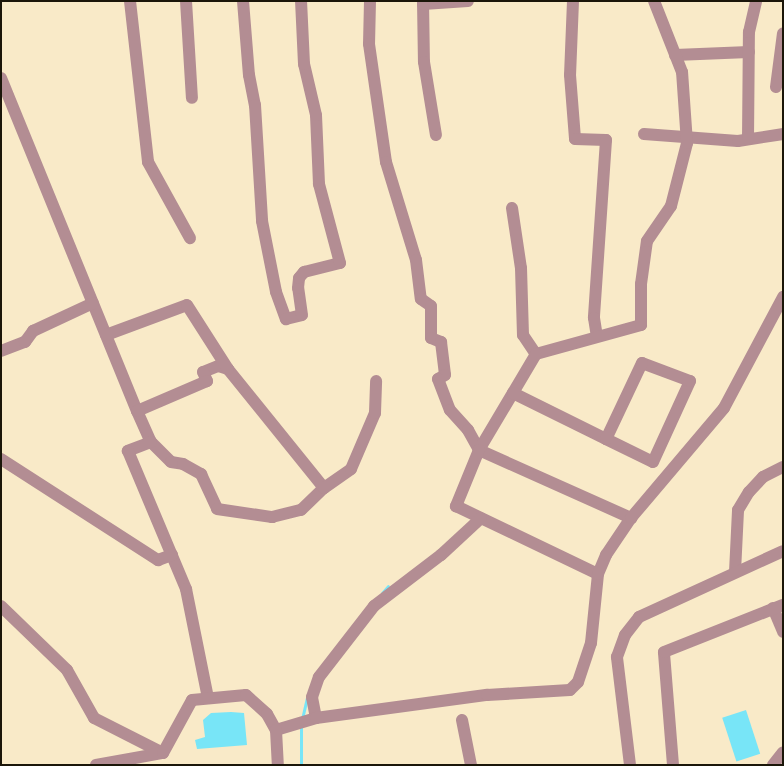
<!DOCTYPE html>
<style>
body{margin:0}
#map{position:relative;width:784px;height:766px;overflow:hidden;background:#f9eac8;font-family:Signika,sans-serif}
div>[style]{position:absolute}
.water>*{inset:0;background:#78e5f7;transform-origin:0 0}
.stream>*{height:3px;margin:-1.5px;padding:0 1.5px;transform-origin:1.5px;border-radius:1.5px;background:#78e5f7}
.minor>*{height:12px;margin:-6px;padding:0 6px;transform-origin:6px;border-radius:6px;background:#b38d93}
span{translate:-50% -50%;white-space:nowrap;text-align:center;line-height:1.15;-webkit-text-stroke:5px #f9eac8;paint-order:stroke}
.frame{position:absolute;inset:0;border:2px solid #1b1609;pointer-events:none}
</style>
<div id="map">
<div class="water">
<i style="left:746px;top:710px;width:46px;height:25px;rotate:72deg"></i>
<i style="clip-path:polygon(231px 712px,244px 713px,247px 745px,197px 749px,195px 740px,205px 737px,203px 720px,211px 713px)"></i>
</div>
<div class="stream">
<i style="left:382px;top:593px;width:9px;rotate:-49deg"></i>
<i style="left:302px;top:719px;width:22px;rotate:-77deg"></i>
<i style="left:301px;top:725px;width:40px;rotate:90deg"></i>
</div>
<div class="minor">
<i style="left:130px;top:1px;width:162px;rotate:83.6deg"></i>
<i style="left:148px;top:162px;width:87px;rotate:61.1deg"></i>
<i style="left:186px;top:1px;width:97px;rotate:86.5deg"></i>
<i style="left:243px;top:1px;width:74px;rotate:85.4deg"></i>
<i style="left:249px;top:75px;width:31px;rotate:79deg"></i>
<i style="left:255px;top:105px;width:116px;rotate:86.5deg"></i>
<i style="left:262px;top:221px;width:72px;rotate:78.8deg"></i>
<i style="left:276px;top:292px;width:29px;rotate:70deg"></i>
<i style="left:286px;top:319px;width:16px;rotate:-14deg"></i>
<i style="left:302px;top:315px;width:27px;rotate:-98deg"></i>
<i style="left:298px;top:288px;width:10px;rotate:-84deg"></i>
<i style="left:299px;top:278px;width:8px;rotate:-50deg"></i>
<i style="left:304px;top:272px;width:37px;rotate:-14deg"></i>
<i style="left:340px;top:263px;width:82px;rotate:-104.9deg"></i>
<i style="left:319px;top:184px;width:69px;rotate:-92.5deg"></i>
<i style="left:316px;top:115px;width:52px;rotate:-103.2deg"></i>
<i style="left:304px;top:64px;width:63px;rotate:-92.7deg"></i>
<i style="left:370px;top:1px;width:43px;rotate:91.3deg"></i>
<i style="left:369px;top:44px;width:119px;rotate:81.8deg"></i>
<i style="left:386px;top:162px;width:102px;rotate:73deg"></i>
<i style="left:416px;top:260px;width:39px;rotate:83deg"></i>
<i style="left:421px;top:299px;width:12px;rotate:35deg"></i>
<i style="left:431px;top:306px;width:32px;rotate:90deg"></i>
<i style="left:431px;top:338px;width:11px;rotate:22deg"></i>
<i style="left:441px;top:342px;width:33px;rotate:83deg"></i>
<i style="left:445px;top:375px;width:8px;rotate:150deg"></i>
<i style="left:438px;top:379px;width:33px;rotate:69deg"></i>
<i style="left:450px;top:410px;width:27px;rotate:48deg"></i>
<i style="left:468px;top:430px;width:23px;rotate:61deg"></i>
<i style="left:479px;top:450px;width:167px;rotate:24.1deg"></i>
<i style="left:423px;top:1px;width:61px;rotate:89.1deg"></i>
<i style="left:424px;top:62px;width:74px;rotate:80.7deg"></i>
<i style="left:573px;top:1px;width:74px;rotate:92.3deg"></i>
<i style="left:570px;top:75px;width:64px;rotate:85.5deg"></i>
<i style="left:575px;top:139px;width:31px;rotate:2deg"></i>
<i style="left:606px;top:140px;width:178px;rotate:93.9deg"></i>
<i style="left:594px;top:318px;width:18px;rotate:81deg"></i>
<i style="left:423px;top:4px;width:45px;rotate:-3.8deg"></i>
<i style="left:675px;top:55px;width:74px;rotate:-2.3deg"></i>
<i style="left:1px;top:78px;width:360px;rotate:67.8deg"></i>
<i style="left:137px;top:411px;width:34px;rotate:66deg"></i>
<i style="left:151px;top:442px;width:28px;rotate:45deg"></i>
<i style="left:171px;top:462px;width:12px;rotate:9deg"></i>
<i style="left:183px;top:464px;width:21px;rotate:29deg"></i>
<i style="left:201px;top:474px;width:38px;rotate:65deg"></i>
<i style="left:217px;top:509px;width:56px;rotate:8.3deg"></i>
<i style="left:272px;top:517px;width:30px;rotate:-14deg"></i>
<i style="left:301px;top:510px;width:32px;rotate:-44deg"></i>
<i style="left:324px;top:488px;width:153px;rotate:-128.9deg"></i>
<i style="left:228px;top:369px;width:10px;rotate:-163deg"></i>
<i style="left:218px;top:366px;width:16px;rotate:158deg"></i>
<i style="left:203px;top:372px;width:10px;rotate:66deg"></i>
<i style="left:207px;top:381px;width:76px;rotate:156.8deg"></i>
<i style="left:776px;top:87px;width:54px;rotate:-82.6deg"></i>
<i style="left:644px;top:134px;width:94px;rotate:4.3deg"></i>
<i style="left:738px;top:141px;width:46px;rotate:-8.8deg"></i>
<i style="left:748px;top:139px;width:107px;rotate:-89.5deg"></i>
<i style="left:749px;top:32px;width:32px;rotate:-77deg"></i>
<i style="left:512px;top:208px;width:61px;rotate:81.5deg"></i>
<i style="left:521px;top:268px;width:67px;rotate:88.3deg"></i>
<i style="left:523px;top:335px;width:23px;rotate:56deg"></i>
<i style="left:536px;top:354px;width:109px;rotate:-15.4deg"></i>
<i style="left:641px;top:325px;width:41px;rotate:-90deg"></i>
<i style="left:641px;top:284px;width:43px;rotate:-82.1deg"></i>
<i style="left:647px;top:241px;width:42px;rotate:-55.6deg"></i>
<i style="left:671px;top:206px;width:65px;rotate:-75.7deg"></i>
<i style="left:687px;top:143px;width:71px;rotate:-94deg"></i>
<i style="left:682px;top:72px;width:76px;rotate:-111.5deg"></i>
<i style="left:106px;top:335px;width:86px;rotate:-20.3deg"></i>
<i style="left:187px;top:305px;width:76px;rotate:57.4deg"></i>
<i style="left:1px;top:351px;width:26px;rotate:-21deg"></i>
<i style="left:25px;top:342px;width:14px;rotate:-54deg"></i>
<i style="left:33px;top:331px;width:66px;rotate:-25deg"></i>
<i style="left:536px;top:354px;width:112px;rotate:120.7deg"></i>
<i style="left:479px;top:450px;width:61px;rotate:112.3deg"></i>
<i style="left:456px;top:506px;width:157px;rotate:25.6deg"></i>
<i style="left:513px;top:393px;width:104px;rotate:26.3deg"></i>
<i style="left:606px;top:439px;width:52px;rotate:26.1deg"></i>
<i style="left:653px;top:462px;width:89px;rotate:-65.4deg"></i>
<i style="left:690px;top:381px;width:51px;rotate:-159.4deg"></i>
<i style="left:642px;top:363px;width:84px;rotate:115.3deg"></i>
<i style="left:151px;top:442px;width:25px;rotate:159deg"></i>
<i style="left:128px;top:451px;width:150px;rotate:67.2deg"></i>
<i style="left:186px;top:589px;width:111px;rotate:78.6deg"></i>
<i style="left:1px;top:459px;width:187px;rotate:32.8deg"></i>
<i style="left:158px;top:560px;width:15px;rotate:-20deg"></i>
<i style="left:324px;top:488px;width:33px;rotate:-35deg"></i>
<i style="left:351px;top:469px;width:61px;rotate:-66.8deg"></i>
<i style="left:375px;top:413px;width:32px;rotate:-88deg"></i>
<i style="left:735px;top:572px;width:62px;rotate:-87.2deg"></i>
<i style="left:738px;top:510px;width:21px;rotate:-59deg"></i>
<i style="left:749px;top:492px;width:21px;rotate:-47deg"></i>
<i style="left:763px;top:477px;width:22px;rotate:-27deg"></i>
<i style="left:1px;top:606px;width:92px;rotate:44.1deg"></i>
<i style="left:67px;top:670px;width:55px;rotate:60.6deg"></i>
<i style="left:94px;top:718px;width:77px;rotate:26.9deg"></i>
<i style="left:773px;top:608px;width:26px;rotate:67deg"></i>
<i style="left:316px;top:718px;width:21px;rotate:-101deg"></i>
<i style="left:312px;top:697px;width:21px;rotate:-71deg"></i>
<i style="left:319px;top:677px;width:90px;rotate:-52.2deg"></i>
<i style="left:374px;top:606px;width:84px;rotate:-37.3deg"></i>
<i style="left:441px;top:555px;width:54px;rotate:-42.8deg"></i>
<i style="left:462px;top:720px;width:46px;rotate:78.7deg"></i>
<i style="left:276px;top:730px;width:42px;rotate:-16.7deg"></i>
<i style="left:316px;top:718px;width:173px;rotate:-7.7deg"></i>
<i style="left:487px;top:695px;width:83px;rotate:-3.4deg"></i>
<i style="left:570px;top:690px;width:11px;rotate:-45deg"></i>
<i style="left:578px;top:682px;width:41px;rotate:-71.6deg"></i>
<i style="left:591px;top:643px;width:69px;rotate:-84.2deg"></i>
<i style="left:598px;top:574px;width:21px;rotate:-67deg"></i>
<i style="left:606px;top:555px;width:45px;rotate:-56deg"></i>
<i style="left:631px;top:518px;width:144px;rotate:-49.8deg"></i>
<i style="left:724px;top:408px;width:126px;rotate:-62deg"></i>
<i style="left:96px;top:765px;width:68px;rotate:-10.2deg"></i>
<i style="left:163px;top:753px;width:60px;rotate:-61.3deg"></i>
<i style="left:192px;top:700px;width:54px;rotate:-5.3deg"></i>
<i style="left:246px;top:695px;width:28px;rotate:42deg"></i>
<i style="left:267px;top:714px;width:18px;rotate:61deg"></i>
<i style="left:276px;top:730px;width:35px;rotate:87deg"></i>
<i style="left:630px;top:765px;width:109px;rotate:-96.9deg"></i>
<i style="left:617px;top:657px;width:23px;rotate:-70deg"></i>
<i style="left:625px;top:635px;width:23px;rotate:-52deg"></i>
<i style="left:639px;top:617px;width:158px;rotate:-24.6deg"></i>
<i style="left:673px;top:765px;width:113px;rotate:-94.6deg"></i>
<i style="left:664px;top:652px;width:128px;rotate:-21.6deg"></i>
<i style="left:773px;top:765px;width:16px;rotate:-52deg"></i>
</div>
<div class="frame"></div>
</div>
